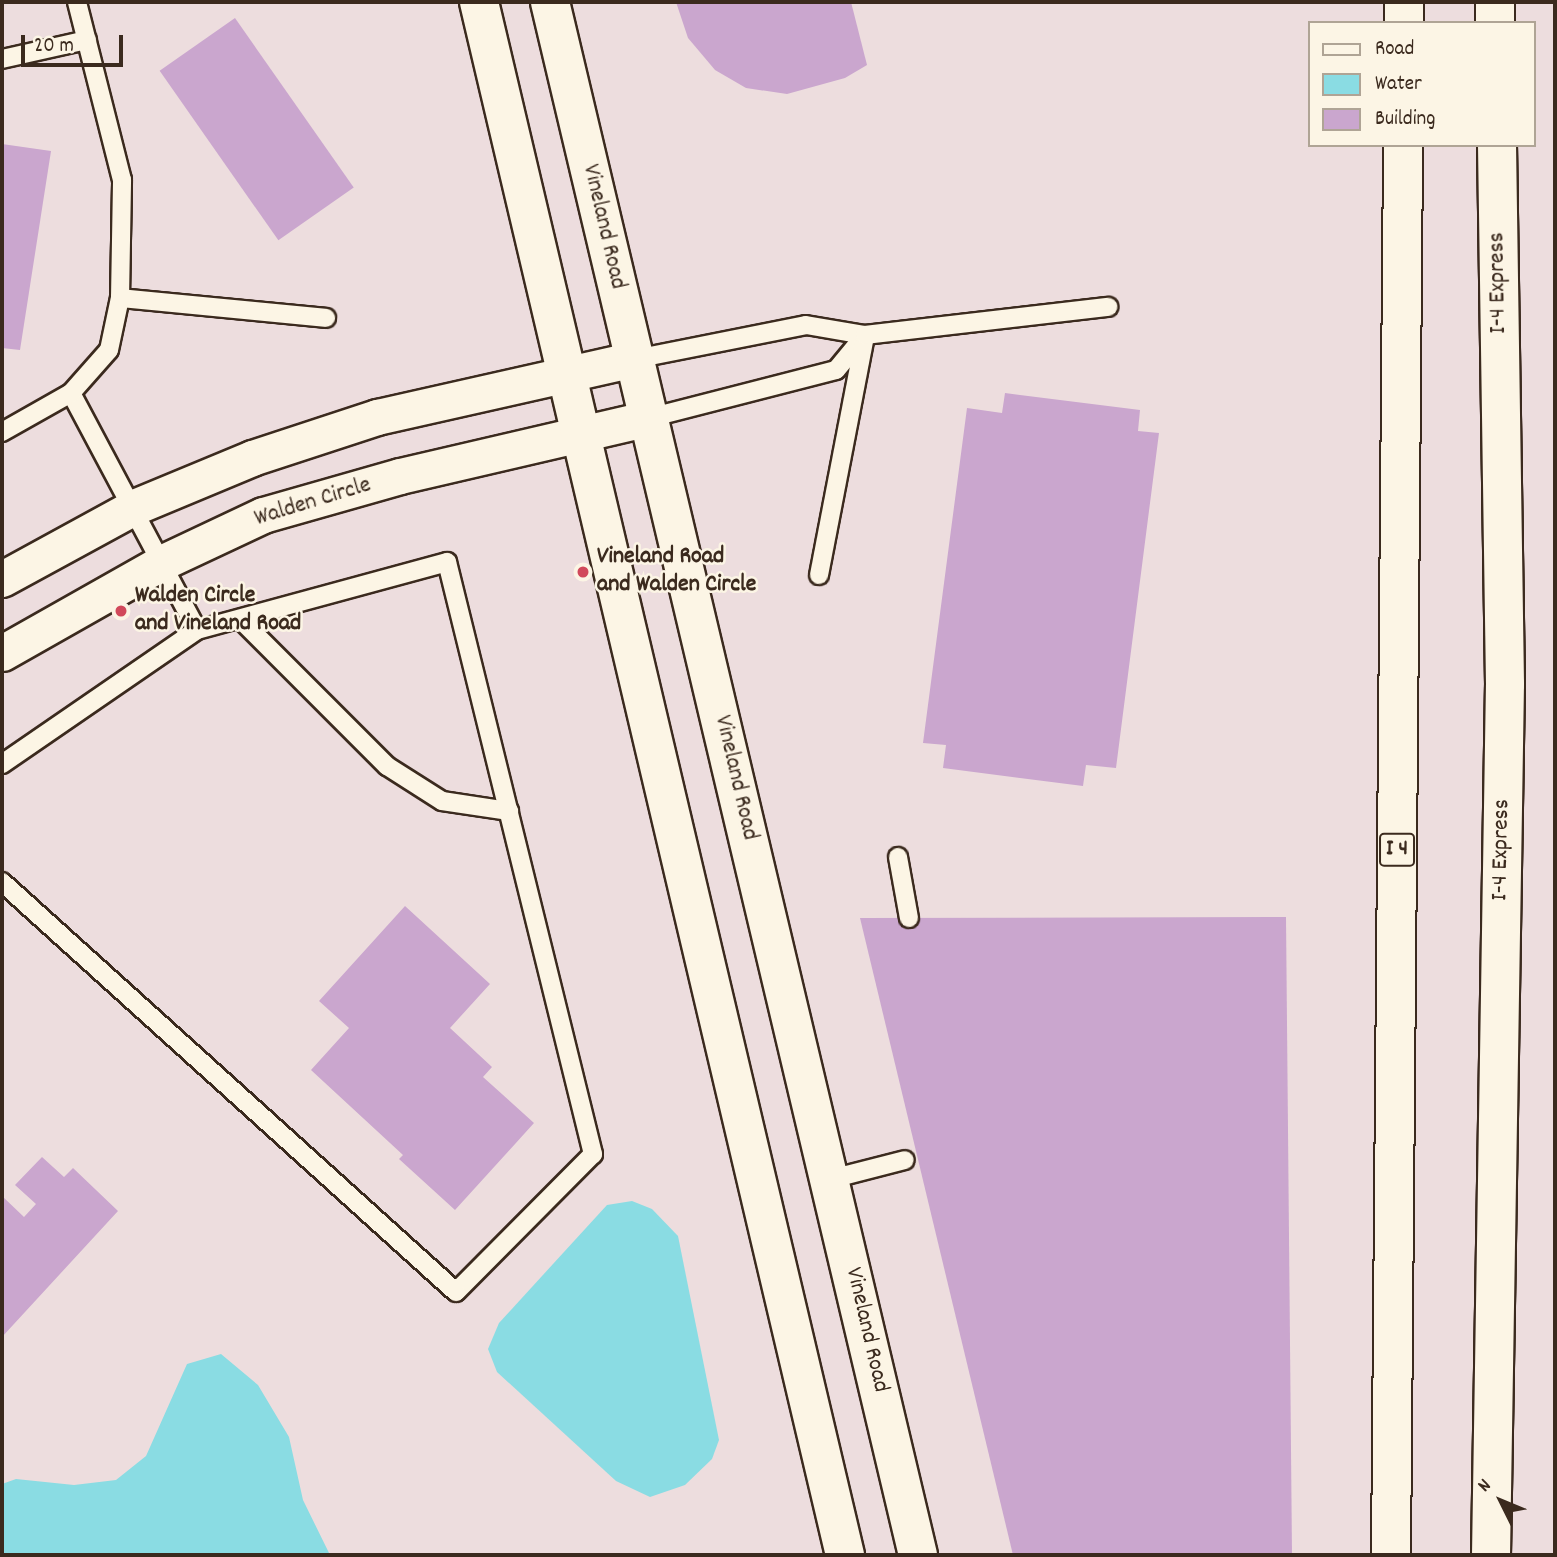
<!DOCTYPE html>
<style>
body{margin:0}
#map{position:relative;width:1557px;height:1557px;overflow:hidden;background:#edddde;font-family:Dekko,sans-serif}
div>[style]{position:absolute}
.water>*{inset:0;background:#8adce3}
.building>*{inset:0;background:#caa6ce;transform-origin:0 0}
.roads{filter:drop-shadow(2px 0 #3b2a1e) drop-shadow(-2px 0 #3b2a1e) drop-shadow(0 2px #3b2a1e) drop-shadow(0 -2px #3b2a1e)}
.lane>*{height:18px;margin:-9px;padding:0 9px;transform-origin:9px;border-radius:9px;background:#fcf5e5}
.street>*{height:35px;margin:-17.5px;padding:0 17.5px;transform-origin:17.5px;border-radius:17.5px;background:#fcf5e5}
.secondary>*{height:38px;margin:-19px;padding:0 19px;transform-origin:19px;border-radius:19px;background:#fcf5e5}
.highway>*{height:38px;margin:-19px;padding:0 19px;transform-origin:19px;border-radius:19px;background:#fcf5e5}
.dots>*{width:19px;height:19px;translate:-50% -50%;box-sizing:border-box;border:4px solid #fcf5e5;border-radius:50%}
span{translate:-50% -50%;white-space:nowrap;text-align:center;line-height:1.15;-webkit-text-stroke:5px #fcf5e5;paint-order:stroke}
.shield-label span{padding:2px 5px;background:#fcf5e5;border:2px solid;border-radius:5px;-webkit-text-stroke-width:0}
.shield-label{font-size:23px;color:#3b2a1e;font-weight:700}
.street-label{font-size:24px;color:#3b2a1e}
.poi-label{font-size:24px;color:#3b2a1e;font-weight:700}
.left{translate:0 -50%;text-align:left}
.frame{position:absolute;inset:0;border:4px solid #3b2a1e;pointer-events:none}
.legend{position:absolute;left:1308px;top:21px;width:228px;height:126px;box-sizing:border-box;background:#fcf5e5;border:2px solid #afa495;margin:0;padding:9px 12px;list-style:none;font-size:21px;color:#3b2a1e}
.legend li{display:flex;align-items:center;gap:14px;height:35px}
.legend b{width:35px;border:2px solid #afa495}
.north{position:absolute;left:1466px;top:1466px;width:70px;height:70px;-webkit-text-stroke:5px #fcf5e5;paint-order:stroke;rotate:313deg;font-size:19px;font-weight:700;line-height:28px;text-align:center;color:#3b2a1e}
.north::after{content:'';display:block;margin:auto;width:24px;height:32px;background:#3b2a1e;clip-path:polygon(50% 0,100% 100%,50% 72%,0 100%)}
.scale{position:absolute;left:21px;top:35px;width:102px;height:32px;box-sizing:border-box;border:4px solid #3b2a1e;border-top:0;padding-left:9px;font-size:21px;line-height:24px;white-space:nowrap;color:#3b2a1e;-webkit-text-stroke:5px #fcf5e5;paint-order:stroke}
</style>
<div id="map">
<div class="water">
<i style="clip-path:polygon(632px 1201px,652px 1209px,678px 1236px,719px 1440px,712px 1459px,685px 1485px,650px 1497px,616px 1481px,497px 1372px,488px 1349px,499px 1323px,607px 1205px)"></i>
<i style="clip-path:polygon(221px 1354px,258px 1385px,289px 1437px,303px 1500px,330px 1555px,2px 1555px,2px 1484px,16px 1479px,74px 1485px,116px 1480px,146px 1456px,187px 1364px)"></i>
</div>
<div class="building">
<i style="clip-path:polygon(676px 2px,851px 2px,867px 65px,845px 78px,787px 94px,746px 88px,715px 70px,688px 38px)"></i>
<i style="left:235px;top:18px;width:207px;height:92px;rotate:55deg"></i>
<i style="clip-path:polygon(2px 144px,51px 151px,20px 350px,2px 348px)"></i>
<i style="clip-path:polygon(1005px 393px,1140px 410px,1138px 431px,1159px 433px,1116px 768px,1086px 765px,1083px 786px,943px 768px,946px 745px,923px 743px,967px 408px,1002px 413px)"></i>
<i style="clip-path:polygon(405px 906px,490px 984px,450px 1028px,492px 1067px,483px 1077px,534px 1123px,455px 1210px,399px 1159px,403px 1155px,311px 1070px,349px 1028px,319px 1001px)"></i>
<i style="clip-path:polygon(1286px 917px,1292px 1555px,1013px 1555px,860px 918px)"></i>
<i style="clip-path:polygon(42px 1157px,64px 1177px,73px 1168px,118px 1211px,2px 1337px,2px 1196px,24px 1217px,36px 1204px,15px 1185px)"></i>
</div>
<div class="roads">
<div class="lane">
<i style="left:2px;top:59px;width:87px;rotate:-12.6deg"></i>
<i style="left:120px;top:298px;width:207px;rotate:5.5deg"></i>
<i style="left:635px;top:359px;width:174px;rotate:-11.2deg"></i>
<i style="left:806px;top:325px;width:60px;rotate:9.6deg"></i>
<i style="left:865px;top:335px;width:45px;rotate:129.6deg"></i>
<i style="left:836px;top:370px;width:193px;rotate:165.6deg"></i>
<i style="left:71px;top:393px;width:268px;rotate:62deg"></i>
<i style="left:2px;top:432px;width:79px;rotate:-29.5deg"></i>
<i style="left:71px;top:393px;width:57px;rotate:-48.5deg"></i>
<i style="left:109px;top:350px;width:53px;rotate:-78.1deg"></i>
<i style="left:120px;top:298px;width:118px;rotate:-89deg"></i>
<i style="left:122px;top:180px;width:184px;rotate:-104.2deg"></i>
<i style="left:819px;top:575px;width:244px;rotate:-79.1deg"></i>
<i style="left:865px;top:335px;width:245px;rotate:-6.6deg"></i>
<i style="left:240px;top:619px;width:208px;rotate:45deg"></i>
<i style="left:387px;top:766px;width:65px;rotate:32.5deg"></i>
<i style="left:442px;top:801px;width:68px;rotate:8.5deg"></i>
<i style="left:2px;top:764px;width:237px;rotate:-34.5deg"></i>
<i style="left:197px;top:630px;width:259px;rotate:-15.2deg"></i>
<i style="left:447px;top:562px;width:610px;rotate:76.15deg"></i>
<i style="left:593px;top:1154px;width:194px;rotate:134.8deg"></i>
<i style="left:456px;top:1292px;width:612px;rotate:-137.92deg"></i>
<i style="left:898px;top:857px;width:62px;rotate:79.8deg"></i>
<i style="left:831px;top:1179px;width:76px;rotate:-14.4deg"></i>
</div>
<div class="street">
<i style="left:2px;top:579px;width:148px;rotate:-28.6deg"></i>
<i style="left:132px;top:508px;width:130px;rotate:-22.6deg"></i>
<i style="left:252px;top:458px;width:132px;rotate:-18.2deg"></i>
<i style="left:377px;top:417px;width:264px;rotate:-12.7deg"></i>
<i style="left:2px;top:653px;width:183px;rotate:-29.5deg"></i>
<i style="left:161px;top:563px;width:113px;rotate:-25.2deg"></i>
<i style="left:263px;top:515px;width:142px;rotate:-15.9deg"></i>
<i style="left:400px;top:476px;width:256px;rotate:-13.1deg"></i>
</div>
<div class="secondary">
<i style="left:479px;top:2px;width:1596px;rotate:76.74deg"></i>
<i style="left:550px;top:2px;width:1596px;rotate:76.67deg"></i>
</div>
<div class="highway">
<i style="left:1495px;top:2px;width:21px;rotate:90deg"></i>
<i style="left:1404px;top:23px;width:21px;rotate:-90deg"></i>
<i style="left:1391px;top:1555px;width:1410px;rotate:-89.51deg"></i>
<i style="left:1491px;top:1555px;width:871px;rotate:-89.08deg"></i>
<i style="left:1505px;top:684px;width:539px;rotate:-90.85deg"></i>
</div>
</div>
<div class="dots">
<i style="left:583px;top:572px;background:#d1495b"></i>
<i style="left:121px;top:611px;background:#d1495b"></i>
</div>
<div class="shield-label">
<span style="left:1397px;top:850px">I 4</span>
</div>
<div class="street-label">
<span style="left:603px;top:227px;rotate:77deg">Vineland Road</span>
<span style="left:1499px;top:283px;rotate:-91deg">I-4 Express</span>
<span style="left:313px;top:503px;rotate:-17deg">Walden Circle</span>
<span style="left:735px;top:778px;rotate:77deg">Vineland Road</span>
<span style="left:1502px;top:850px;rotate:-89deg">I-4 Express</span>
<span style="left:866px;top:1330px;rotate:77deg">Vineland Road</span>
</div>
<div class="poi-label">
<span class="left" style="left:597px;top:572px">Vineland Road<br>and Walden Circle</span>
<span class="left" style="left:135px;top:611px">Walden Circle<br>and Vineland Road</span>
</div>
<div class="frame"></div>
<ul class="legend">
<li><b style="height:9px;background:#fcf5e5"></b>Road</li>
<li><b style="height:19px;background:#8adce3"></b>Water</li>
<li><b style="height:19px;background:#caa6ce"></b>Building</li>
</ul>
<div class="north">N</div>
<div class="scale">20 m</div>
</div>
